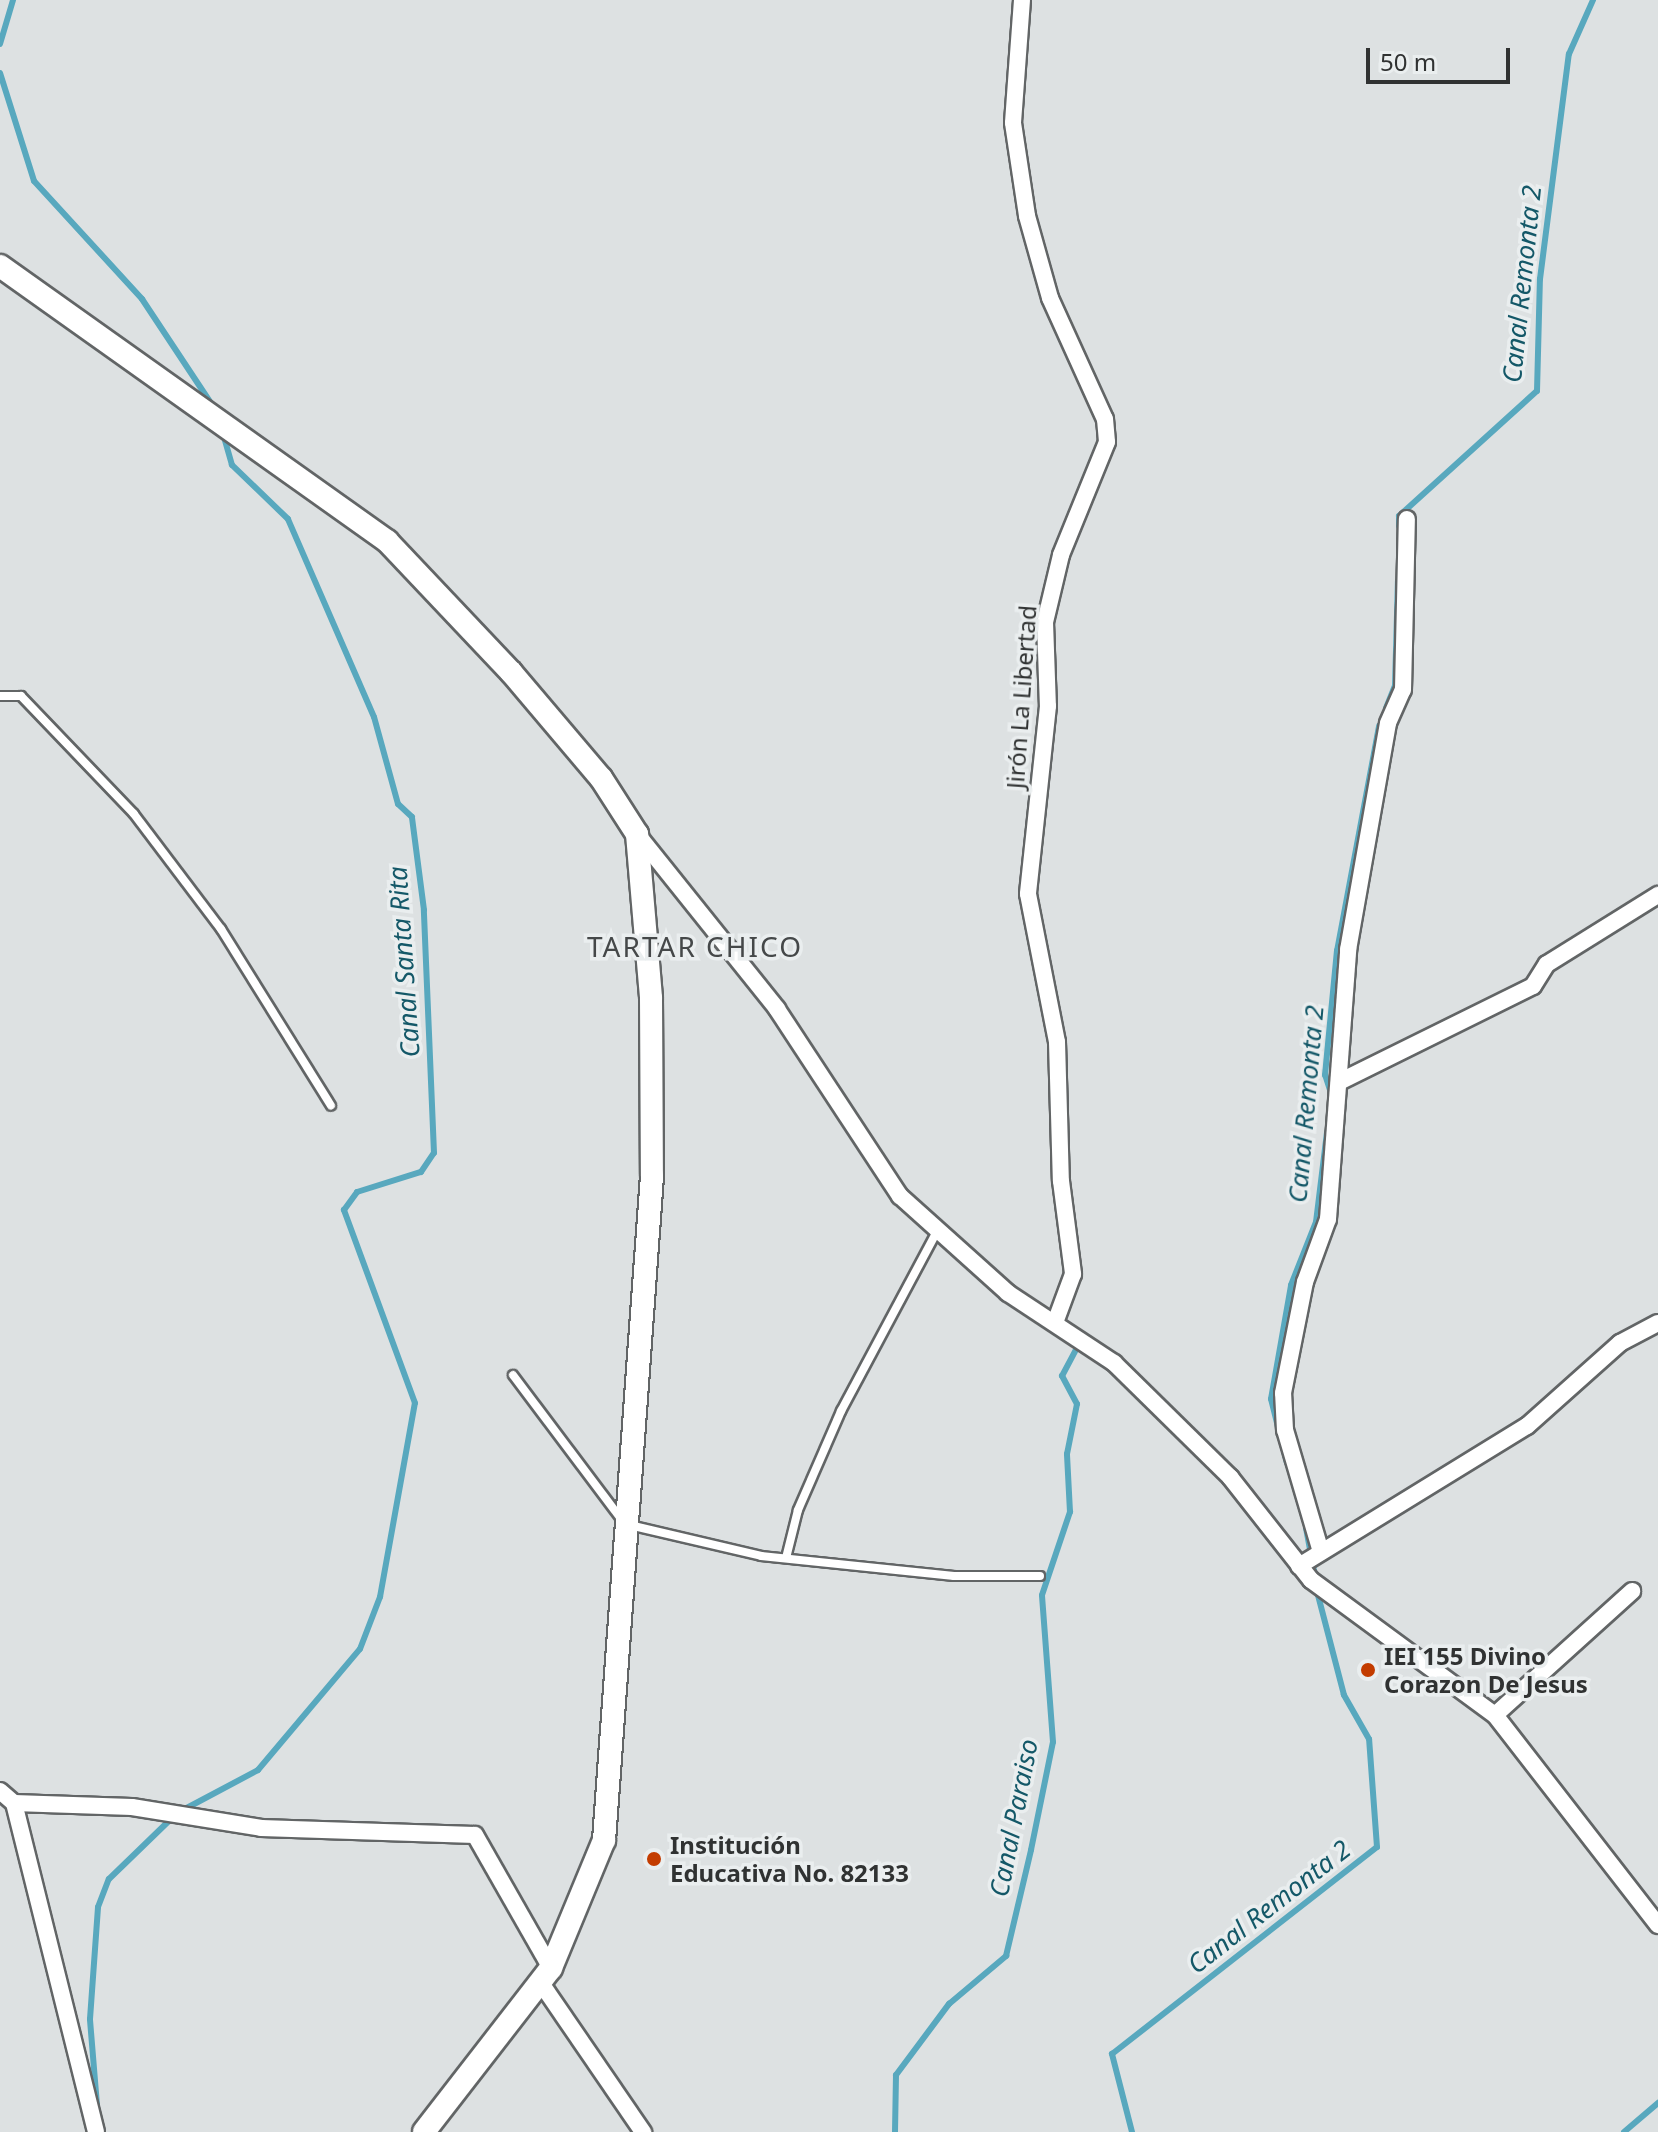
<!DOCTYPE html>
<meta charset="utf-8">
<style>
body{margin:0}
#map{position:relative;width:1658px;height:2132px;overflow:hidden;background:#dde1e2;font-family:"Noto Sans",sans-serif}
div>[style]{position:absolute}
.stream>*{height:6px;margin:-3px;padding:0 3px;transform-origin:3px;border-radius:3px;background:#58a8be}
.roads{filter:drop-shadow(2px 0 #626566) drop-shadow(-2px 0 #626566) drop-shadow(0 2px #626566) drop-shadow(0 -2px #626566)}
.lane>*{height:8px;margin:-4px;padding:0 4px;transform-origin:4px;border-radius:4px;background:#fff}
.street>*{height:16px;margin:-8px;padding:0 8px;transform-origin:8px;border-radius:8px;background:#fff}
.secondary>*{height:22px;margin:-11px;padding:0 11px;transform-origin:11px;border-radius:11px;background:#fff}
.dots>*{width:22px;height:22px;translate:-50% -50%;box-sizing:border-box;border:4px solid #eaeeef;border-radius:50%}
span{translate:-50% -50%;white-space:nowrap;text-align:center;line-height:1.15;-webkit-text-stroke:7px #eaeeef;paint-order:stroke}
.street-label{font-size:24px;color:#303232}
.poi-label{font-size:24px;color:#303232;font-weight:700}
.left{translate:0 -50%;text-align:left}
.water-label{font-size:26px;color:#145868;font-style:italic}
.quarter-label{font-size:28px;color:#454849;letter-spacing:2px}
.scale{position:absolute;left:1366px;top:48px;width:144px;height:36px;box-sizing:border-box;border:4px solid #303232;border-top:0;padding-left:10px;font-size:24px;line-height:28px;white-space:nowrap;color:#303232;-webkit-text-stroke:6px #eaeeef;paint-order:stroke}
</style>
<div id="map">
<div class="stream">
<i style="left:0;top:44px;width:46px;rotate:-73.5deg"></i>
<i style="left:0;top:73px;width:113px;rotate:72.5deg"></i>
<i style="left:34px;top:181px;width:160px;rotate:47.5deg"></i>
<i style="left:142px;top:299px;width:134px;rotate:56.5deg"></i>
<i style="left:1399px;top:526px;width:10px;rotate:-90deg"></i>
<i style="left:1399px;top:516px;width:186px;rotate:-42.2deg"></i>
<i style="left:1537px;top:391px;width:112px;rotate:-88.5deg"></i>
<i style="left:1540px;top:279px;width:227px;rotate:-82.7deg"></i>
<i style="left:1569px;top:54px;width:59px;rotate:-66deg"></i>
<i style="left:1386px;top:708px;width:24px;rotate:-68deg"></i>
<i style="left:1395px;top:686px;width:105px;rotate:-88.4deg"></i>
<i style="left:1331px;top:1093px;width:19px;rotate:-108deg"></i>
<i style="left:1325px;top:1075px;width:125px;rotate:-84.5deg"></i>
<i style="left:1337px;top:951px;width:229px;rotate:-79.4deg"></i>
<i style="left:1287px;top:1463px;width:66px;rotate:-104deg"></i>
<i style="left:1271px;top:1399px;width:116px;rotate:-80deg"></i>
<i style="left:1291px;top:1285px;width:68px;rotate:-68.4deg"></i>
<i style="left:1316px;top:1222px;width:91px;rotate:-83deg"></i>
<i style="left:1306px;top:1528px;width:49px;rotate:79.4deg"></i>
<i style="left:181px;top:1811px;width:87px;rotate:-28deg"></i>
<i style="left:258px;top:1770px;width:158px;rotate:-49.9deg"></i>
<i style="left:360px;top:1649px;width:56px;rotate:-69deg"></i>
<i style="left:380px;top:1597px;width:197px;rotate:-79.8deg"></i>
<i style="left:415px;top:1403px;width:206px;rotate:-110.2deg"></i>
<i style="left:344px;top:1210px;width:22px;rotate:-54deg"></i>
<i style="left:357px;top:1192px;width:67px;rotate:-17.4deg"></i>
<i style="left:421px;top:1172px;width:23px;rotate:-56deg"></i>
<i style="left:434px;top:1153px;width:243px;rotate:-92.4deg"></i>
<i style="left:424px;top:910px;width:94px;rotate:-97.4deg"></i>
<i style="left:412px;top:817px;width:19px;rotate:-137deg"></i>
<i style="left:398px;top:804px;width:90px;rotate:-105.4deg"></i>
<i style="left:374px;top:717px;width:216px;rotate:-113.5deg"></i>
<i style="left:288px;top:519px;width:78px;rotate:-136deg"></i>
<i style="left:232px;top:465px;width:33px;rotate:-106deg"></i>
<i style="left:97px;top:2105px;width:86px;rotate:-94.7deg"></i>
<i style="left:90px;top:2019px;width:112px;rotate:-85.9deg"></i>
<i style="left:98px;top:1907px;width:30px;rotate:-69deg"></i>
<i style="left:109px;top:1879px;width:88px;rotate:-44.1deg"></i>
<i style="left:895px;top:2132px;width:57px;rotate:-89deg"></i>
<i style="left:896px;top:2075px;width:89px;rotate:-53.3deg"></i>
<i style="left:949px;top:2004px;width:75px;rotate:-40.1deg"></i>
<i style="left:1006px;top:1956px;width:109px;rotate:-76.7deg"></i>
<i style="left:1031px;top:1850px;width:110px;rotate:-78.5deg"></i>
<i style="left:1053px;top:1742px;width:147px;rotate:-94.3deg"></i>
<i style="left:1042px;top:1595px;width:88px;rotate:-71.4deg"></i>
<i style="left:1070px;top:1512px;width:58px;rotate:-93deg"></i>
<i style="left:1067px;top:1454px;width:51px;rotate:-78.7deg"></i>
<i style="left:1077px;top:1404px;width:32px;rotate:-118deg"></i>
<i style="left:1062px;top:1376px;width:36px;rotate:-62deg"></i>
<i style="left:1132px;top:2132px;width:81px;rotate:-104.4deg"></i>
<i style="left:1112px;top:2054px;width:336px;rotate:-38deg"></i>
<i style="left:1377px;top:1847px;width:108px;rotate:-94.2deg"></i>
<i style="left:1369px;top:1739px;width:51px;rotate:-119.6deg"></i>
<i style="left:1344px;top:1695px;width:107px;rotate:-104.6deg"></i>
<i style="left:1624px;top:2132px;width:45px;rotate:-40.5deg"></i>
</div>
<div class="roads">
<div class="lane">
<i style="left:0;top:696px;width:21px"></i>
<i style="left:21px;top:696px;width:163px;rotate:46.2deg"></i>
<i style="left:134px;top:814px;width:144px;rotate:52.9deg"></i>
<i style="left:221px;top:929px;width:208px;rotate:58.1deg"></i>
<i style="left:513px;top:1375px;width:186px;rotate:53.1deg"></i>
<i style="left:625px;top:1524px;width:140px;rotate:13.2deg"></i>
<i style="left:761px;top:1556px;width:194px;rotate:5.9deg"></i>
<i style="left:954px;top:1576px;width:86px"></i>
<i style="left:786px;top:1558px;width:49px;rotate:-76deg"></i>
<i style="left:798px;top:1510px;width:108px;rotate:-66.5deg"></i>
<i style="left:841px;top:1411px;width:204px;rotate:-61.9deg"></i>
</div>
<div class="street">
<i style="left:1022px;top:0;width:123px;rotate:94.2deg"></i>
<i style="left:1013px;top:123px;width:94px;rotate:81.4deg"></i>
<i style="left:1027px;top:216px;width:85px;rotate:74.3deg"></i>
<i style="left:1050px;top:298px;width:133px;rotate:65.6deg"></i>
<i style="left:1105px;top:419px;width:23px;rotate:85deg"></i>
<i style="left:1107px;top:442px;width:122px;rotate:112.2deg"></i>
<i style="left:1061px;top:555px;width:69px;rotate:103.4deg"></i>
<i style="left:1045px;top:622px;width:84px;rotate:88deg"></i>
<i style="left:1048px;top:706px;width:189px;rotate:96.1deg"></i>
<i style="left:1028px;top:894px;width:151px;rotate:78.9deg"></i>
<i style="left:1057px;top:1042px;width:139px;rotate:88.4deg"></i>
<i style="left:1061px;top:1181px;width:94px;rotate:82.6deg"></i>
<i style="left:1073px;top:1274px;width:49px;rotate:110.3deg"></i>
<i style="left:637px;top:834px;width:224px;rotate:51.3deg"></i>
<i style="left:777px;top:1009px;width:224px;rotate:56.7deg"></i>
<i style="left:900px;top:1196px;width:145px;rotate:41.9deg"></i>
<i style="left:1008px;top:1293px;width:127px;rotate:33.4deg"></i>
<i style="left:1114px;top:1363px;width:163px;rotate:44.5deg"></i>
<i style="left:1230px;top:1477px;width:131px;rotate:51.8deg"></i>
<i style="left:1311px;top:1580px;width:228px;rotate:36.3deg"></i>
<i style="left:1495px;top:1715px;width:266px;rotate:52.2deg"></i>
<i style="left:1341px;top:1081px;width:214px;rotate:-26.3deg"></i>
<i style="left:1533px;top:986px;width:26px;rotate:-58deg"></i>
<i style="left:1547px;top:964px;width:131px;rotate:-31.9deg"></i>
<i style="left:1321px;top:1552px;width:127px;rotate:-106.4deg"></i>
<i style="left:1285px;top:1430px;width:37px;rotate:-93deg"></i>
<i style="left:1283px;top:1393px;width:113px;rotate:-78.8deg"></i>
<i style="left:1305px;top:1282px;width:67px;rotate:-69.9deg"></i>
<i style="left:1328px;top:1219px;width:270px;rotate:-85.7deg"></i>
<i style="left:1348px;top:950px;width:230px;rotate:-80deg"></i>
<i style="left:1388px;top:723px;width:36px;rotate:-66deg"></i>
<i style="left:1403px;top:690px;width:171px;rotate:-88.7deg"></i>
<i style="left:1299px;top:1566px;width:268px;rotate:-31.6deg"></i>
<i style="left:1527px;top:1426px;width:125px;rotate:-41.7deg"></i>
<i style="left:1620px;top:1343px;width:43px;rotate:-27.8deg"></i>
<i style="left:1495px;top:1715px;width:185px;rotate:-42.1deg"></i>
<i style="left:0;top:1791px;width:18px;rotate:41deg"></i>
<i style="left:14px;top:1803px;width:339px;rotate:76deg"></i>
<i style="left:14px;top:1803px;width:118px;rotate:1.9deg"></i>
<i style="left:132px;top:1807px;width:131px;rotate:9.2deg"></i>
<i style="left:261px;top:1828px;width:214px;rotate:1.9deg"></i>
<i style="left:475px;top:1835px;width:153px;rotate:60.3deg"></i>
<i style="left:541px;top:1983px;width:181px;rotate:55.6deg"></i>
</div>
<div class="secondary">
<i style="left:0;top:266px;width:475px;rotate:35.4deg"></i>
<i style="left:387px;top:541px;width:180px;rotate:46.6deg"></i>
<i style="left:511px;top:672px;width:139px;rotate:49.7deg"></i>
<i style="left:601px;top:778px;width:67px;rotate:57.3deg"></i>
<i style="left:637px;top:834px;width:165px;rotate:85.1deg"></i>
<i style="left:651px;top:998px;width:178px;rotate:89.7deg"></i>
<i style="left:652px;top:1176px;width:666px;rotate:94.13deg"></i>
<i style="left:604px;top:1840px;width:139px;rotate:112.5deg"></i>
<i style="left:551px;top:1968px;width:207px;rotate:127.8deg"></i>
</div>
</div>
<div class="dots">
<i style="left:1368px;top:1670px;background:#c33c00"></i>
<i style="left:654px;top:1859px;background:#c33c00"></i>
</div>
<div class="street-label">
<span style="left:1021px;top:697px;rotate:-86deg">Jirón La Libertad</span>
</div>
<div class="poi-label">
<span class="left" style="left:1384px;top:1670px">IEI 155 Divino<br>Corazon De Jesus</span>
<span class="left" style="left:670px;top:1859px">Institución<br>Educativa No. 82133</span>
</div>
<div class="water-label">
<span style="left:1522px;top:284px;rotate:-84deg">Canal Remonta 2</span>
<span style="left:404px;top:962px;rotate:-94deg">Canal Santa Rita</span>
<span style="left:1306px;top:1104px;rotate:-85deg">Canal Remonta 2</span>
<span style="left:1014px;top:1818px;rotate:-79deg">Canal Paraiso</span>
<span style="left:1269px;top:1907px;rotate:-38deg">Canal Remonta 2</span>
</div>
<div class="quarter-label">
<span style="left:695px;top:946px">TARTAR CHICO</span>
</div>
<div class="scale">50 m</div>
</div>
